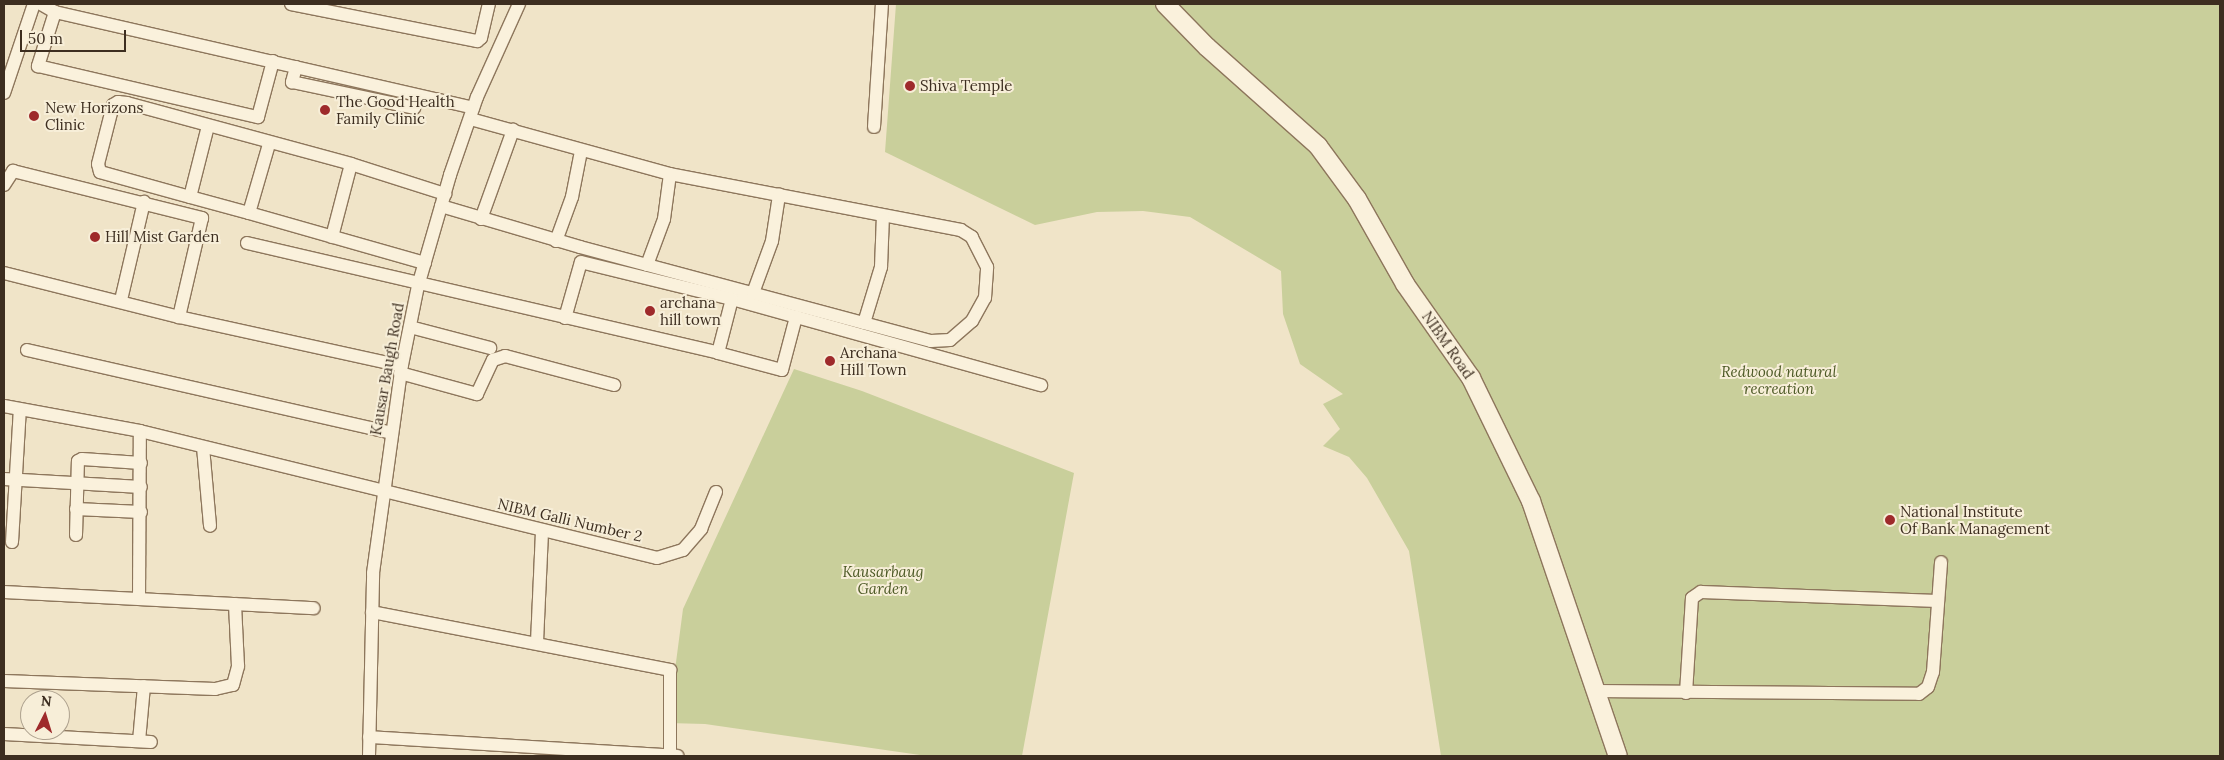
<!DOCTYPE html>
<style>
body{margin:0}
#map{position:relative;width:2224px;height:760px;overflow:hidden;background:#f0e4c8;font-family:Lora,serif}
div>[style]{position:absolute}
.green>*{inset:0;background:#c9cf9b}
.roads{filter:drop-shadow(1px 0 #8d765c) drop-shadow(-1px 0 #8d765c) drop-shadow(0 1px #8d765c) drop-shadow(0 -1px #8d765c)}
.street>*{height:12px;margin:-6px;padding:0 6px;transform-origin:6px;border-radius:6px;background:#faf1dc}
.secondary>*{height:18px;margin:-9px;padding:0 9px;transform-origin:9px;border-radius:9px;background:#faf1dc}
.dots>*{width:14px;height:14px;translate:-50% -50%;box-sizing:border-box;border:2px solid #f7eed8;border-radius:50%}
span{translate:-50% -50%;white-space:nowrap;text-align:center;line-height:1.15;-webkit-text-stroke:4px #f7eed8;paint-order:stroke}
.poi-label{font-size:15px;color:#3d2e20}
.left{translate:0 -50%;text-align:left}
.street-label{font-size:15px;color:#3d2e20}
.park-label{font-size:15px;color:#4d5a26;font-style:italic}
.frame{position:absolute;inset:0;border:5px solid #3d2e20;pointer-events:none}
.north{position:absolute;left:20px;top:690px;width:50px;height:50px;box-sizing:border-box;background:#f7eed8;border:1px solid #ada18e;border-radius:50%;rotate:5deg;font-size:14px;font-weight:700;line-height:20px;text-align:center;color:#3d2e20}
.north::after{content:'';display:block;margin:auto;width:18px;height:22px;background:#9e2a2b;clip-path:polygon(50% 0,100% 100%,50% 72%,0 100%)}
.scale{position:absolute;left:20px;top:30px;width:106px;height:22px;box-sizing:border-box;border:2px solid #3d2e20;border-top:0;padding-left:6px;font-size:15px;line-height:18px;white-space:nowrap;color:#3d2e20;-webkit-text-stroke:4px #f7eed8;paint-order:stroke}
</style>
<div id="map">
<div class="green">
<i style="clip-path:polygon(896px 4px,2220px 4px,2220px 756px,1441px 756px,1409px 551px,1367px 478px,1349px 457px,1323px 446px,1340px 429px,1323px 404px,1343px 394px,1300px 364px,1283px 314px,1281px 271px,1190px 217px,1143px 211px,1097px 212px,1035px 225px,885px 152px)"></i>
<i style="clip-path:polygon(794px 369px,862px 391px,1074px 473px,1022px 756px,927px 756px,705px 724px,668px 723px,683px 609px)"></i>
</div>
<div class="roads">
<div class="street">
<i style="left:41px;top:4px;width:16px;rotate:30deg"></i>
<i style="left:55px;top:12px;width:429px;rotate:12.9deg"></i>
<i style="left:291px;top:4px;width:190px;rotate:11.3deg"></i>
<i style="left:477px;top:41px;width:5px;rotate:-37deg"></i>
<i style="left:481px;top:38px;width:35px;rotate:-77deg"></i>
<i style="left:55px;top:12px;width:57px;rotate:107.5deg"></i>
<i style="left:38px;top:66px;width:226px;rotate:13.1deg"></i>
<i style="left:258px;top:117px;width:58px;rotate:-75deg"></i>
<i style="left:296px;top:67px;width:16px;rotate:105deg"></i>
<i style="left:292px;top:82px;width:125px;rotate:12deg"></i>
<i style="left:4px;top:93px;width:94px;rotate:-71.4deg"></i>
<i style="left:208px;top:126px;width:73px;rotate:104.2deg"></i>
<i style="left:190px;top:197px;width:93px;rotate:-164.5deg"></i>
<i style="left:100px;top:172px;width:8px;rotate:-104deg"></i>
<i style="left:98px;top:164px;width:61px;rotate:-75.7deg"></i>
<i style="left:113px;top:105px;width:6px;rotate:-31deg"></i>
<i style="left:118px;top:102px;width:9px;rotate:6deg"></i>
<i style="left:127px;top:103px;width:232px;rotate:15.2deg"></i>
<i style="left:351px;top:164px;width:99px;rotate:17.7deg"></i>
<i style="left:874px;top:127px;width:123px;rotate:-86.3deg"></i>
<i style="left:4px;top:185px;width:17px;rotate:-57deg"></i>
<i style="left:13px;top:171px;width:195px;rotate:14deg"></i>
<i style="left:202px;top:218px;width:102px;rotate:103.1deg"></i>
<i style="left:190px;top:197px;width:61px;rotate:15.2deg"></i>
<i style="left:249px;top:213px;width:72px;rotate:-73.8deg"></i>
<i style="left:441px;top:206px;width:145px;rotate:16.4deg"></i>
<i style="left:580px;top:247px;width:363px;rotate:15deg"></i>
<i style="left:931px;top:341px;width:19px;rotate:-3deg"></i>
<i style="left:950px;top:340px;width:29px;rotate:-41deg"></i>
<i style="left:972px;top:321px;width:26px;rotate:-61deg"></i>
<i style="left:985px;top:298px;width:31px;rotate:-86deg"></i>
<i style="left:987px;top:267px;width:34px;rotate:-117deg"></i>
<i style="left:972px;top:237px;width:13px;rotate:-148deg"></i>
<i style="left:961px;top:230px;width:296px;rotate:-169.1deg"></i>
<i style="left:670px;top:174px;width:207px;rotate:-164.6deg"></i>
<i style="left:249px;top:213px;width:183px;rotate:15.9deg"></i>
<i style="left:481px;top:219px;width:95px;rotate:-70.2deg"></i>
<i style="left:332px;top:237px;width:75px;rotate:-75.4deg"></i>
<i style="left:556px;top:241px;width:47px;rotate:-70deg"></i>
<i style="left:572px;top:197px;width:47px;rotate:-78.9deg"></i>
<i style="left:247px;top:243px;width:484px;rotate:13.1deg"></i>
<i style="left:718px;top:353px;width:56px;rotate:-75.5deg"></i>
<i style="left:732px;top:299px;width:321px;rotate:15.6deg"></i>
<i style="left:647px;top:265px;width:49px;rotate:-69.7deg"></i>
<i style="left:664px;top:219px;width:45px;rotate:-82.4deg"></i>
<i style="left:4px;top:273px;width:180px;rotate:14.1deg"></i>
<i style="left:179px;top:317px;width:227px;rotate:12.4deg"></i>
<i style="left:753px;top:293px;width:55px;rotate:-69.9deg"></i>
<i style="left:772px;top:241px;width:47px;rotate:-81.3deg"></i>
<i style="left:121px;top:300px;width:101px;rotate:-76.8deg"></i>
<i style="left:565px;top:318px;width:58px;rotate:-74.1deg"></i>
<i style="left:581px;top:262px;width:155px;rotate:13.8deg"></i>
<i style="left:864px;top:323px;width:59px;rotate:-73.1deg"></i>
<i style="left:881px;top:267px;width:51px;rotate:-87.8deg"></i>
<i style="left:410px;top:327px;width:83px;rotate:14.7deg"></i>
<i style="left:27px;top:350px;width:374px;rotate:12.8deg"></i>
<i style="left:718px;top:353px;width:66px;rotate:14.9deg"></i>
<i style="left:782px;top:370px;width:55px;rotate:-75.2deg"></i>
<i style="left:400px;top:373px;width:80px;rotate:15.3deg"></i>
<i style="left:477px;top:394px;width:38px;rotate:-65deg"></i>
<i style="left:493px;top:360px;width:13px;rotate:-18deg"></i>
<i style="left:505px;top:356px;width:113px;rotate:14.9deg"></i>
<i style="left:4px;top:406px;width:138px;rotate:10.4deg"></i>
<i style="left:140px;top:431px;width:532px;rotate:13.8deg"></i>
<i style="left:657px;top:558px;width:27px;rotate:-17deg"></i>
<i style="left:683px;top:550px;width:28px;rotate:-49deg"></i>
<i style="left:701px;top:529px;width:40px;rotate:-68deg"></i>
<i style="left:203px;top:447px;width:79px;rotate:84.9deg"></i>
<i style="left:4px;top:479px;width:137px;rotate:3.3deg"></i>
<i style="left:76px;top:509px;width:65px;rotate:2.6deg"></i>
<i style="left:76px;top:535px;width:74px;rotate:-88.5deg"></i>
<i style="left:78px;top:461px;width:4px;rotate:-27deg"></i>
<i style="left:82px;top:459px;width:59px;rotate:3.9deg"></i>
<i style="left:12px;top:542px;width:133px;rotate:-86.6deg"></i>
<i style="left:4px;top:592px;width:310px;rotate:3deg"></i>
<i style="left:139px;top:598px;width:167px;rotate:-89.7deg"></i>
<i style="left:372px;top:612px;width:304px;rotate:11deg"></i>
<i style="left:670px;top:670px;width:85px;rotate:90deg"></i>
<i style="left:537px;top:642px;width:112px;rotate:-87.4deg"></i>
<i style="left:4px;top:681px;width:211px;rotate:2.2deg"></i>
<i style="left:215px;top:689px;width:18px;rotate:-13deg"></i>
<i style="left:233px;top:685px;width:20px;rotate:-75deg"></i>
<i style="left:238px;top:666px;width:62px;rotate:-92.8deg"></i>
<i style="left:1595px;top:691px;width:324px;rotate:0.5deg"></i>
<i style="left:1919px;top:694px;width:11px;rotate:-38deg"></i>
<i style="left:1928px;top:687px;width:16px;rotate:-72deg"></i>
<i style="left:1933px;top:672px;width:110px;rotate:-85.8deg"></i>
<i style="left:1686px;top:693px;width:95px;rotate:-86.4deg"></i>
<i style="left:1692px;top:598px;width:11px;rotate:-34deg"></i>
<i style="left:1701px;top:592px;width:237px;rotate:2.2deg"></i>
<i style="left:4px;top:734px;width:147px;rotate:3.1deg"></i>
<i style="left:369px;top:737px;width:309px;rotate:3.5deg"></i>
<i style="left:139px;top:741px;width:55px;rotate:-84.8deg"></i>
<i style="left:369px;top:756px;width:183px;rotate:-88.7deg"></i>
<i style="left:373px;top:573px;width:210px;rotate:-82.1deg"></i>
<i style="left:402px;top:365px;width:81px;rotate:-78.6deg"></i>
<i style="left:418px;top:286px;width:116px;rotate:-73.9deg"></i>
<i style="left:450px;top:175px;width:83px;rotate:-70.9deg"></i>
<i style="left:477px;top:97px;width:102px;rotate:-65.7deg"></i>
</div>
<div class="secondary">
<i style="left:1165px;top:4px;width:60px;rotate:45.7deg"></i>
<i style="left:1207px;top:47px;width:149px;rotate:41.7deg"></i>
<i style="left:1318px;top:146px;width:66px;rotate:53.7deg"></i>
<i style="left:1357px;top:199px;width:98px;rotate:60.5deg"></i>
<i style="left:1405px;top:284px;width:115px;rotate:54.9deg"></i>
<i style="left:1471px;top:378px;width:137px;rotate:64deg"></i>
<i style="left:1531px;top:501px;width:269px;rotate:71.2deg"></i>
</div>
</div>
<div class="dots">
<i style="left:910px;top:86px;background:#9e2a2b"></i>
<i style="left:325px;top:110px;background:#9e2a2b"></i>
<i style="left:34px;top:116px;background:#9e2a2b"></i>
<i style="left:95px;top:237px;background:#9e2a2b"></i>
<i style="left:650px;top:311px;background:#9e2a2b"></i>
<i style="left:830px;top:361px;background:#9e2a2b"></i>
<i style="left:1890px;top:520px;background:#9e2a2b"></i>
</div>
<div class="poi-label">
<span class="left" style="left:920px;top:86px">Shiva Temple</span>
<span class="left" style="left:336px;top:110px">The Good Health<br>Family Clinic</span>
<span class="left" style="left:45px;top:116px">New Horizons<br>Clinic</span>
<span class="left" style="left:105px;top:237px">Hill Mist Garden</span>
<span class="left" style="left:660px;top:311px">archana<br>hill town</span>
<span class="left" style="left:840px;top:361px">Archana<br>Hill Town</span>
<span class="left" style="left:1900px;top:520px">National Institute<br>Of Bank Management</span>
</div>
<div class="street-label">
<span style="left:1448px;top:345px;rotate:55deg">NIBM Road</span>
<span style="left:387px;top:369px;rotate:-80deg">Kausar Baugh Road</span>
<span style="left:570px;top:520px;rotate:13deg">NIBM Galli Number 2</span>
</div>
<div class="park-label">
<span style="left:1779px;top:380px">Redwood natural<br>recreation</span>
<span style="left:883px;top:580px">Kausarbaug<br>Garden</span>
</div>
<div class="frame"></div>
<div class="north">N</div>
<div class="scale">50 m</div>
</div>
